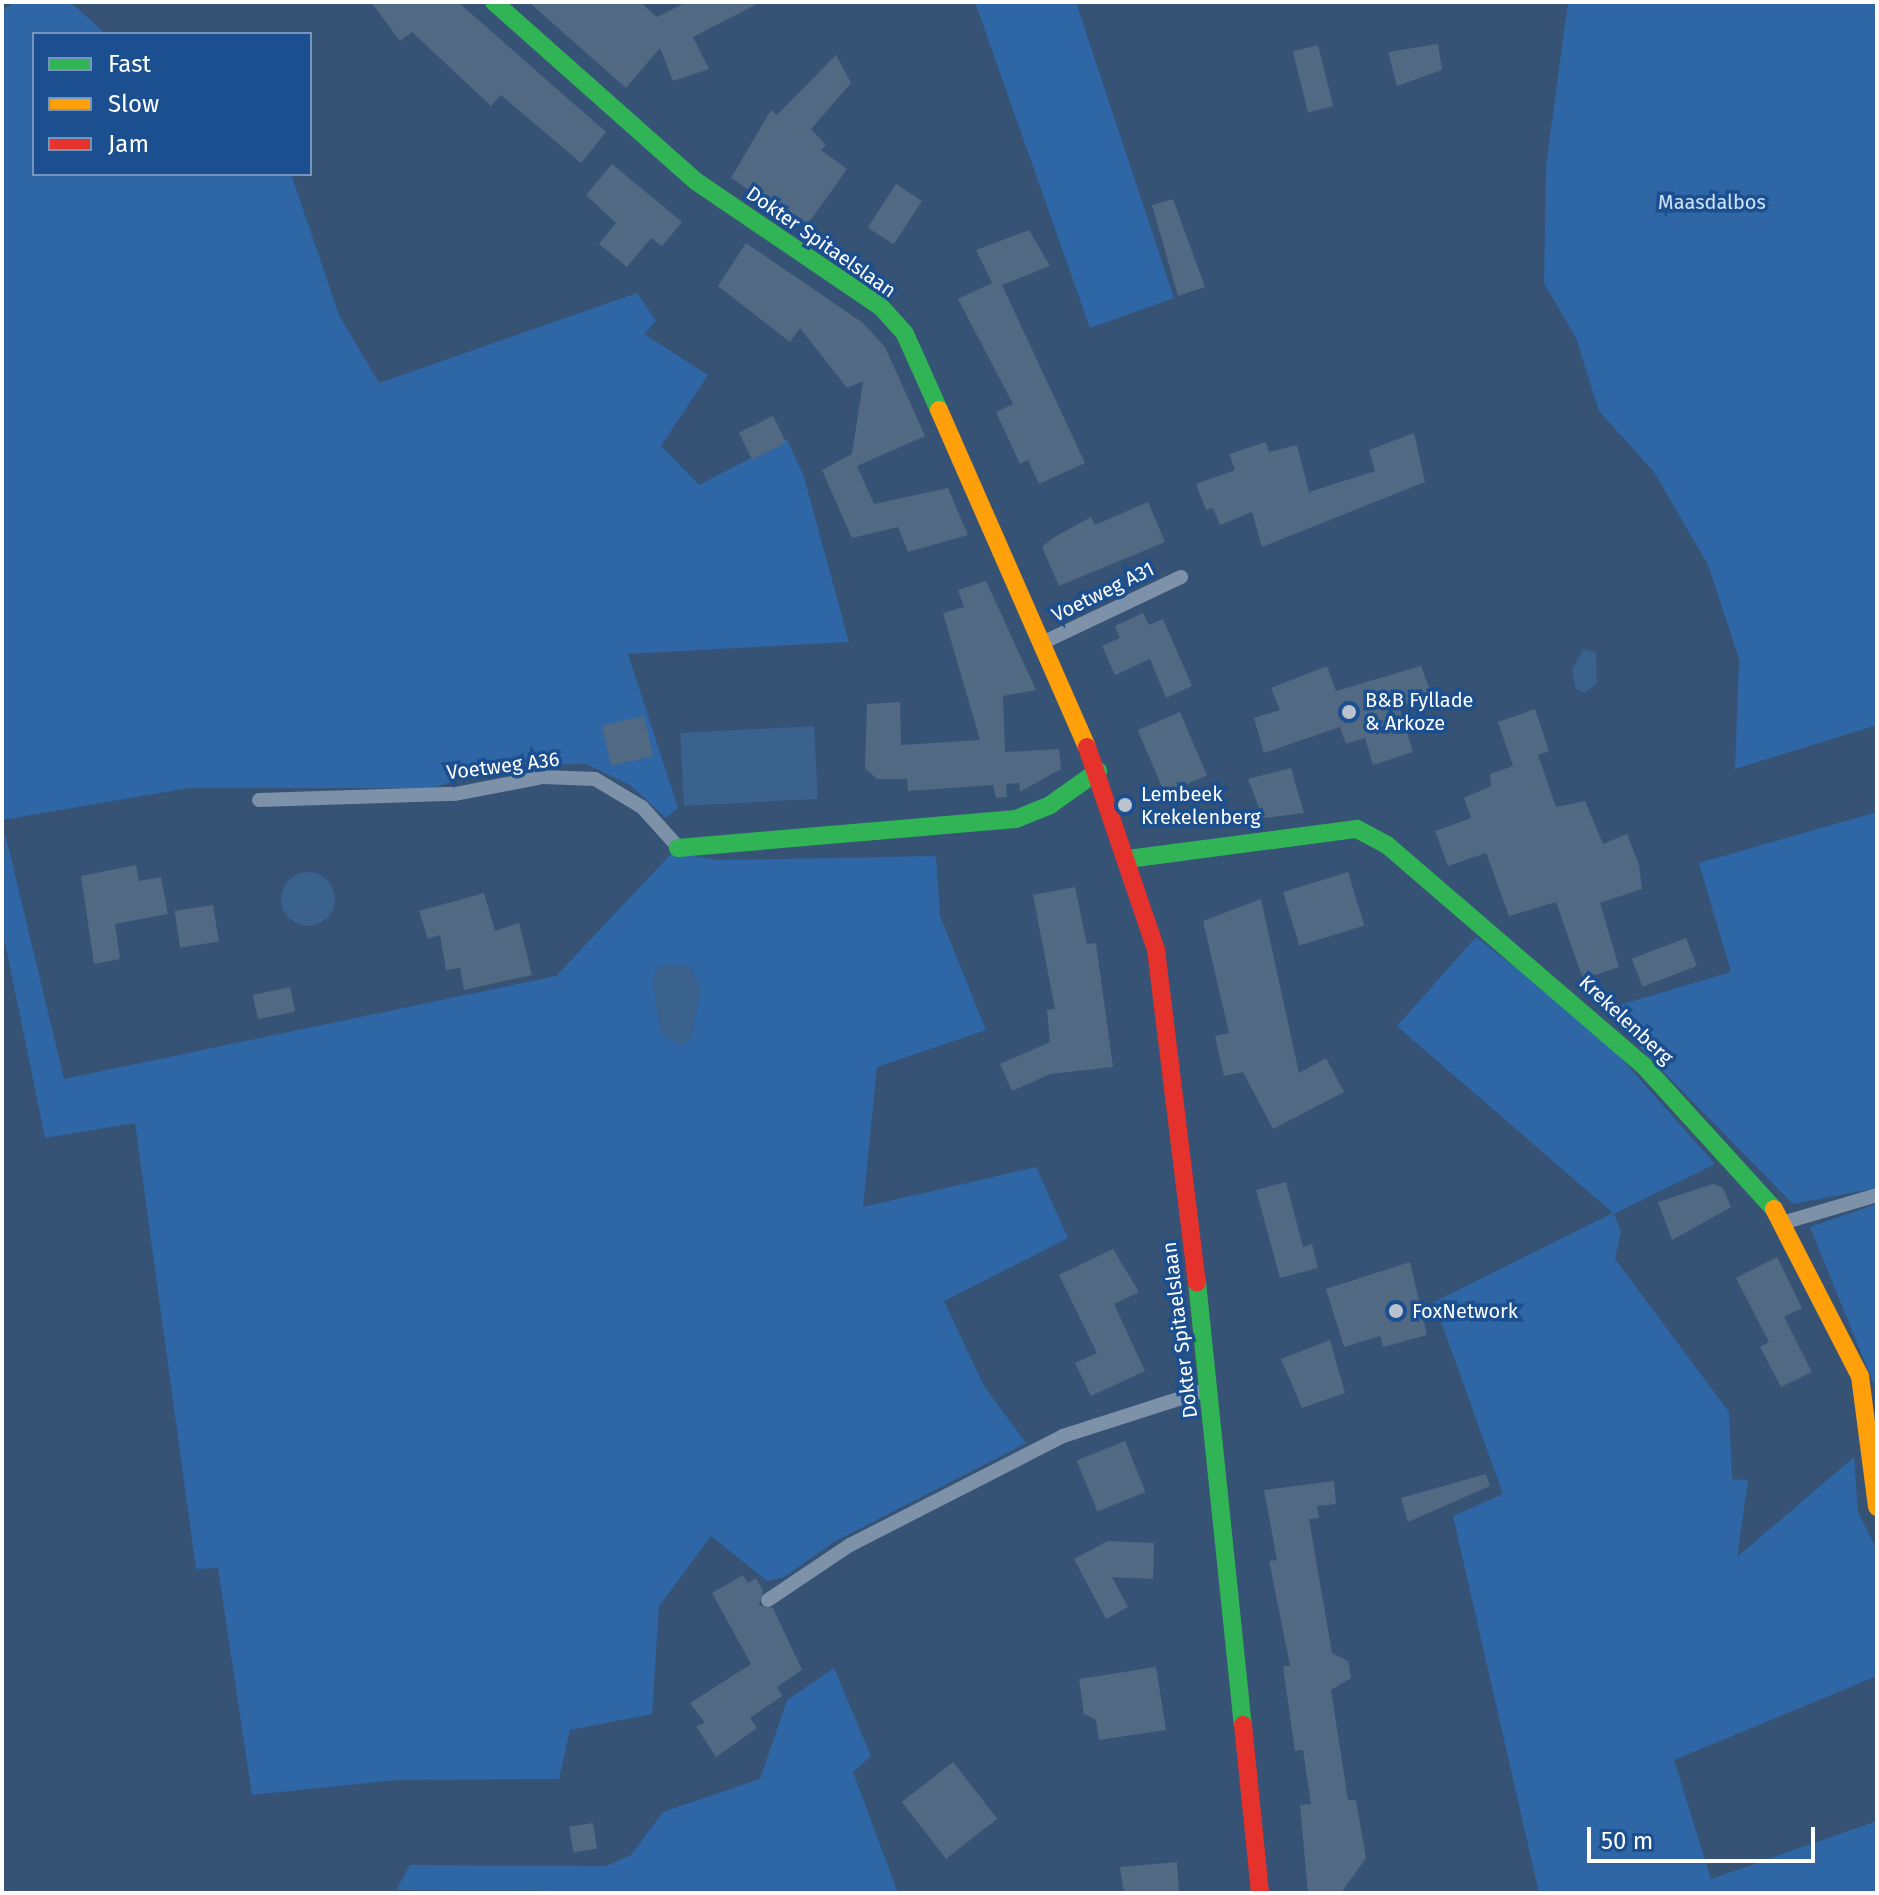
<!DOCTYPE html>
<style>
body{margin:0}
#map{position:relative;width:1879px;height:1895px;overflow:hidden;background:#365274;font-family:"Fira Sans",sans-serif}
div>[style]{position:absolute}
.green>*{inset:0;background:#2f66a5}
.water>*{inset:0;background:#3b618d;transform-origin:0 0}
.round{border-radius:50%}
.building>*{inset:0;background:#526984;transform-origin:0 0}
.lane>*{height:14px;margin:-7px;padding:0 7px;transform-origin:7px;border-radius:7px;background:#7d92a8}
.fast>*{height:18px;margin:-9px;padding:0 9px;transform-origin:9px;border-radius:9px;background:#30b455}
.slow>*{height:18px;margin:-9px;padding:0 9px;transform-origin:9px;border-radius:9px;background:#ff9f0a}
.jam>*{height:18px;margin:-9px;padding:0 9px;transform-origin:9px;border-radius:9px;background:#e5322d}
.dots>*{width:22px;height:22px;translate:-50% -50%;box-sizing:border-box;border:4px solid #1b4f8f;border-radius:50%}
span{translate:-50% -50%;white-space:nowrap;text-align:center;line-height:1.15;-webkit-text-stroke:7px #1b4f8f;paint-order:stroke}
.park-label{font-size:20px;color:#cfe3fa}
.street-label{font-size:20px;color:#fff}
.poi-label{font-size:20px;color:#fff}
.left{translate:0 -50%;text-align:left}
.frame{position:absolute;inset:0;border:4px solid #fff;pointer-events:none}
.legend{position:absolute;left:32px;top:32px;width:280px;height:144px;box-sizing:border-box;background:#1b4f8f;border:2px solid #7695bc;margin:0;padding:10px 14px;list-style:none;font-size:24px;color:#fff}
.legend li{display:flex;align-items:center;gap:16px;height:40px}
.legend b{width:40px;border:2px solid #7695bc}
.scale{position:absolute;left:1587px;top:1827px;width:228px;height:36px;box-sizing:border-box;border:4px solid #fff;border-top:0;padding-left:10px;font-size:24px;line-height:28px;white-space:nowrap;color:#fff;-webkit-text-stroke:6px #1b4f8f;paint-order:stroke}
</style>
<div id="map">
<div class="green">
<i style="clip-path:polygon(13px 2px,70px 2px,106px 34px,34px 34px,34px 174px,291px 174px,339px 315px,379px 383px,637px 293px,656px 321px,644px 334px,708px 375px,661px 446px,699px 485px,787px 439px,804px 477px,849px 642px,628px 654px,678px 808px,666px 818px,630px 785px,586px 764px,513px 765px,431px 788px,189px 788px,2px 820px,2px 11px)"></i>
<i style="clip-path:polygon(975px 2px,1076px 2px,1174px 298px,1090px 328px)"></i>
<i style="clip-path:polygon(1568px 2px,1877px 2px,1877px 725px,1735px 769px,1739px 659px,1708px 565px,1654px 472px,1599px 411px,1576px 338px,1544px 283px,1546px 166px)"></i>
<i style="clip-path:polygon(1877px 812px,1877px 1188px,1793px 1204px,1603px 1010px,1731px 972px,1699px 863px)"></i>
<i style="clip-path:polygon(5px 833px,64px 1079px,556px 976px,672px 853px,719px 860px,936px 856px,940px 916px,986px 1030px,877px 1067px,863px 1207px,1036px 1167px,1068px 1238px,944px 1301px,984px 1386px,1026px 1443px,834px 1542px,784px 1577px,767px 1581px,711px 1536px,659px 1606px,652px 1714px,570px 1730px,559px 1779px,398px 1780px,252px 1795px,218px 1568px,196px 1569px,135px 1123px,45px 1138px,2px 928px)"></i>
<i style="clip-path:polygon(1476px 937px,1597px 1031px,1715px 1164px,1614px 1214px,1621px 1232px,1615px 1259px,1729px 1412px,1732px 1479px,1748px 1480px,1737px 1557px,1854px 1457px,1858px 1512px,1877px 1550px,1877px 1676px,1674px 1760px,1711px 1879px,1877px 1821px,1877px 1893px,1539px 1893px,1453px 1516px,1503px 1494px,1434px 1302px,1613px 1213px,1397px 1026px)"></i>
<i style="clip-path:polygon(1877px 1204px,1877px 1392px,1810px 1227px)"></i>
<i style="clip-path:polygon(834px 1668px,871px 1756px,853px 1772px,898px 1893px,396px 1890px,410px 1865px,606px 1866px,631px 1855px,663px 1812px,760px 1779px,787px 1700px)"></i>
</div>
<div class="water">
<i style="clip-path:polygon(1583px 649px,1596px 652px,1597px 683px,1585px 693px,1576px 689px,1572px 670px)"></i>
<i style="left:814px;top:726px;width:73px;height:134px;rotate:87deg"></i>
<i class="round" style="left:281px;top:872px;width:54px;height:54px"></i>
<i style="clip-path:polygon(670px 964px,690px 966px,701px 989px,692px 1036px,682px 1045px,661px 1035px,653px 984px,656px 969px)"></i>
</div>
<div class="building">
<i style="clip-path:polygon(371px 2px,458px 2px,606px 132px,581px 163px,501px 95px,491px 106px,412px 32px,400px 41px)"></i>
<i style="clip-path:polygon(640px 2px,657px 17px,687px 2px,761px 2px,693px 37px,709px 69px,673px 81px,660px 48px,626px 88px,531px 4px)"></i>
<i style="clip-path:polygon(1438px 44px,1442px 70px,1397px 86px,1388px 52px)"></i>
<i style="left:1318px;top:45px;width:63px;height:26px;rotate:76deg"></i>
<i style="clip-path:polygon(836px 55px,851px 83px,811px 129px,826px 145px,821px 150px,847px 169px,805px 228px,731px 178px,771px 110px,777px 115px)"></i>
<i style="clip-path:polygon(612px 164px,682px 222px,662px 246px,651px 238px,627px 267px,599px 244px,616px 223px,586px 195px)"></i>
<i style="left:896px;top:184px;width:31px;height:52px;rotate:33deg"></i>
<i style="clip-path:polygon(1173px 199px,1205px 287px,1178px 296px,1152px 205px)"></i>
<i style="clip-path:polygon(1029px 230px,1050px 266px,1002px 285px,1085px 463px,1039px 484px,1028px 460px,1020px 464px,996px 412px,1013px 404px,958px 299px,992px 283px,976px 250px)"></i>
<i style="clip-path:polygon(746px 243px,863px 323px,885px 347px,925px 436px,857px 466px,874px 504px,948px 488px,968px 535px,908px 552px,898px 527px,852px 538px,822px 470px,852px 454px,863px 381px,847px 388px,800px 328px,790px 342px,718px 286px)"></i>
<i style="left:773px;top:416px;width:30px;height:38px;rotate:64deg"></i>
<i style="clip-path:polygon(1414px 433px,1425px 482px,1262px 547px,1252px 512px,1220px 525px,1213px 508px,1206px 510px,1196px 484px,1235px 470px,1229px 454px,1266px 442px,1269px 452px,1297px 445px,1309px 492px,1375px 471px,1369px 450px)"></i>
<i style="clip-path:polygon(1148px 502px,1165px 542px,1059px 586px,1042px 547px,1053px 538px,1091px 517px,1095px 525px)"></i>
<i style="clip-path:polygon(986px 581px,1036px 690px,1003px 696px,1005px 752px,1059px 749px,1061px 769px,1020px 792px,1019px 783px,1006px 784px,1007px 797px,996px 798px,993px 785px,908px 791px,907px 779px,877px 779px,865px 768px,867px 704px,900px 702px,901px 745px,980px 740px,943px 613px,964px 607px,958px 590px)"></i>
<i style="clip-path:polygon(1143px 613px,1149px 625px,1163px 619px,1192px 686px,1166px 698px,1150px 659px,1115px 675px,1102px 646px,1120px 638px,1115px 626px)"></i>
<i style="clip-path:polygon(1327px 666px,1336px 691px,1421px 666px,1432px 696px,1399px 707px,1413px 752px,1373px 765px,1365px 738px,1346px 744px,1340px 727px,1264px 753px,1254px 718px,1280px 710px,1271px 688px)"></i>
<i style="clip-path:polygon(1535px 709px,1549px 751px,1538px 755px,1556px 807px,1585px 801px,1603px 844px,1627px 834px,1639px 865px,1642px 889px,1600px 903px,1619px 967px,1583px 979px,1556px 902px,1509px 916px,1486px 853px,1448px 866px,1435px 831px,1471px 818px,1464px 798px,1491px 786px,1490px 774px,1513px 766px,1498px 722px)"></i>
<i style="left:1180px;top:712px;width:69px;height:46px;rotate:67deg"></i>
<i style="left:644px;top:716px;width:41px;height:43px;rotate:77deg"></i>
<i style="clip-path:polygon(1291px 768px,1304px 813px,1263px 818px,1248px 779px)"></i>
<i style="clip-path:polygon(136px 865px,139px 881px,161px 877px,168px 914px,115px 924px,120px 959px,94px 964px,81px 876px)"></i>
<i style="left:1348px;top:872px;width:56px;height:68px;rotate:73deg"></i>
<i style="clip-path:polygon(1075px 887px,1087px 944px,1096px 943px,1113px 1067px,1050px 1074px,1012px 1091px,1000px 1064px,1050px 1042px,1047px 1010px,1055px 1009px,1033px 895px)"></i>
<i style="clip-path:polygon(484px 893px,495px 931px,519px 923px,532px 975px,464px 990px,460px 968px,446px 970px,440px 935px,428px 939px,419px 911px)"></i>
<i style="clip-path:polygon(1261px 899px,1299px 1073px,1326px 1058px,1344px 1092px,1273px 1129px,1243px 1072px,1224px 1076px,1215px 1036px,1229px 1033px,1203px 921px)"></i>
<i style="left:213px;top:905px;width:37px;height:39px;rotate:81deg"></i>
<i style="left:1686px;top:938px;width:30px;height:58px;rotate:69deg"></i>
<i style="left:290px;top:987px;width:25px;height:38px;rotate:78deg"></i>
<i style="clip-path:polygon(1286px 1182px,1303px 1247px,1312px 1244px,1318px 1268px,1280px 1278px,1256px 1190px)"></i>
<i style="clip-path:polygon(1713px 1184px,1723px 1188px,1731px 1207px,1672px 1240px,1658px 1202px)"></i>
<i style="clip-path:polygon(1113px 1249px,1139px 1292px,1114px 1304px,1145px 1371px,1091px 1396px,1075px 1363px,1097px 1353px,1059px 1275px)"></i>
<i style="clip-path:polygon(1777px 1257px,1802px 1308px,1784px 1317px,1812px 1372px,1781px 1387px,1760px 1347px,1769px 1342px,1736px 1278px)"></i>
<i style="clip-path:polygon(1410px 1262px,1427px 1335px,1383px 1347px,1380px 1336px,1344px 1347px,1326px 1289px)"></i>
<i style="clip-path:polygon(1330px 1340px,1345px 1393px,1302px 1408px,1281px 1359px)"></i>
<i style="left:1125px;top:1441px;width:55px;height:52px;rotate:68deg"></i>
<i style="clip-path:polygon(1486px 1474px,1490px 1486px,1408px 1522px,1401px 1498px)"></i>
<i style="clip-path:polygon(1334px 1481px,1336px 1504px,1317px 1506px,1319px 1518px,1309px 1519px,1332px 1653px,1348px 1661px,1351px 1678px,1331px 1690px,1348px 1800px,1356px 1800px,1366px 1858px,1341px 1893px,1308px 1893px,1300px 1805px,1311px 1804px,1303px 1750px,1295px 1751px,1291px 1724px,1283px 1666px,1290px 1666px,1269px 1561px,1277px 1560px,1264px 1490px)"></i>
<i style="clip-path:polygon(1108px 1541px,1154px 1543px,1153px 1579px,1112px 1577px,1128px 1607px,1106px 1619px,1074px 1559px)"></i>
<i style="clip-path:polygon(743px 1575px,748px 1583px,756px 1578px,763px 1591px,759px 1605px,773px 1608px,802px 1670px,777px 1687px,782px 1696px,750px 1718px,757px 1728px,716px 1757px,696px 1726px,705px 1723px,690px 1703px,751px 1664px,712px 1593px)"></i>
<i style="clip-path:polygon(1156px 1667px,1166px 1730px,1099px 1740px,1096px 1720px,1084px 1714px,1079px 1679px)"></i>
<i style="left:953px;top:1762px;width:72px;height:65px;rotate:52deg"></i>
<i style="left:593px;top:1823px;width:26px;height:24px;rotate:81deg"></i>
<i style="clip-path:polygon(1177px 1862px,1179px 1893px,1124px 1893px,1120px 1867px)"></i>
</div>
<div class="lane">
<i style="left:1042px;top:643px;width:154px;rotate:-25.4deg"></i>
<i style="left:259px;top:800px;width:196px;rotate:-1.8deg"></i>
<i style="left:455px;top:794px;width:90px;rotate:-10.9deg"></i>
<i style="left:543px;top:777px;width:52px;rotate:2.2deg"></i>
<i style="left:595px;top:779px;width:55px;rotate:30.8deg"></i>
<i style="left:642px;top:807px;width:54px;rotate:48deg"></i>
<i style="left:1789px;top:1221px;width:92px;rotate:-16.5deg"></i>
<i style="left:768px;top:1600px;width:99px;rotate:-33.9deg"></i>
<i style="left:850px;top:1545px;width:239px;rotate:-27.1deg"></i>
<i style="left:1063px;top:1436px;width:153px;rotate:-17.8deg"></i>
</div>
<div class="fast">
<i style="left:494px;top:2px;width:271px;rotate:41.6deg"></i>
<i style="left:697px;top:182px;width:222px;rotate:34.2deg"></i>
<i style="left:881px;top:307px;width:36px;rotate:48deg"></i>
<i style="left:905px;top:334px;width:83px;rotate:65.9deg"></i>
<i style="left:678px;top:848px;width:339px;rotate:-4.9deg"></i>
<i style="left:1016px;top:819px;width:37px;rotate:-22deg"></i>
<i style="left:1050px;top:805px;width:59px;rotate:-35.3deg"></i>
<i style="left:1128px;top:859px;width:231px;rotate:-7.5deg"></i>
<i style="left:1357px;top:829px;width:34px;rotate:28deg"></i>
<i style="left:1387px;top:845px;width:338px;rotate:40.7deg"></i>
<i style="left:1643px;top:1065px;width:195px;rotate:47.7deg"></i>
<i style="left:1197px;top:1282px;width:445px;rotate:84.1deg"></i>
</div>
<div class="slow">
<i style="left:939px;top:410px;width:368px;rotate:66.3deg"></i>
<i style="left:1774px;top:1209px;width:188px;rotate:62.8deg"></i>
<i style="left:1860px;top:1376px;width:132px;rotate:82.6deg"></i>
</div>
<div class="jam">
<i style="left:1087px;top:747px;width:214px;rotate:71.2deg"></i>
<i style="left:1156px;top:950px;width:335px;rotate:83deg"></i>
<i style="left:1243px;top:1725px;width:169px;rotate:84.2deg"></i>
</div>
<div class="dots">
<i style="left:1349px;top:712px;background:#b9c2ce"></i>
<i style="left:1125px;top:805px;background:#b9c2ce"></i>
<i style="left:1396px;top:1311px;background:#b9c2ce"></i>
</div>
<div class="park-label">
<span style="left:1712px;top:202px">Maasdalbos</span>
</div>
<div class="street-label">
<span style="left:821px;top:242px;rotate:35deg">Dokter Spitaelslaan</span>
<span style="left:1103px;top:592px;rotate:-26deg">Voetweg A31</span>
<span style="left:503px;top:766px;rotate:-7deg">Voetweg A36</span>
<span style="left:1626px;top:1020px;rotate:43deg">Krekelenberg</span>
<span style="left:1180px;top:1330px;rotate:-97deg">Dokter Spitaelslaan</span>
</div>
<div class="poi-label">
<span class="left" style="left:1365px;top:712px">B&amp;B Fyllade<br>&amp; Arkoze</span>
<span class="left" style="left:1141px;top:806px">Lembeek<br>Krekelenberg</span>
<span class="left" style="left:1412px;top:1311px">FoxNetwork</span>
</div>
<div class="frame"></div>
<ul class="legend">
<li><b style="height:10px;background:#30b455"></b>Fast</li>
<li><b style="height:10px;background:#ff9f0a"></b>Slow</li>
<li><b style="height:10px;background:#e5322d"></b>Jam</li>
</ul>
<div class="scale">50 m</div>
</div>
